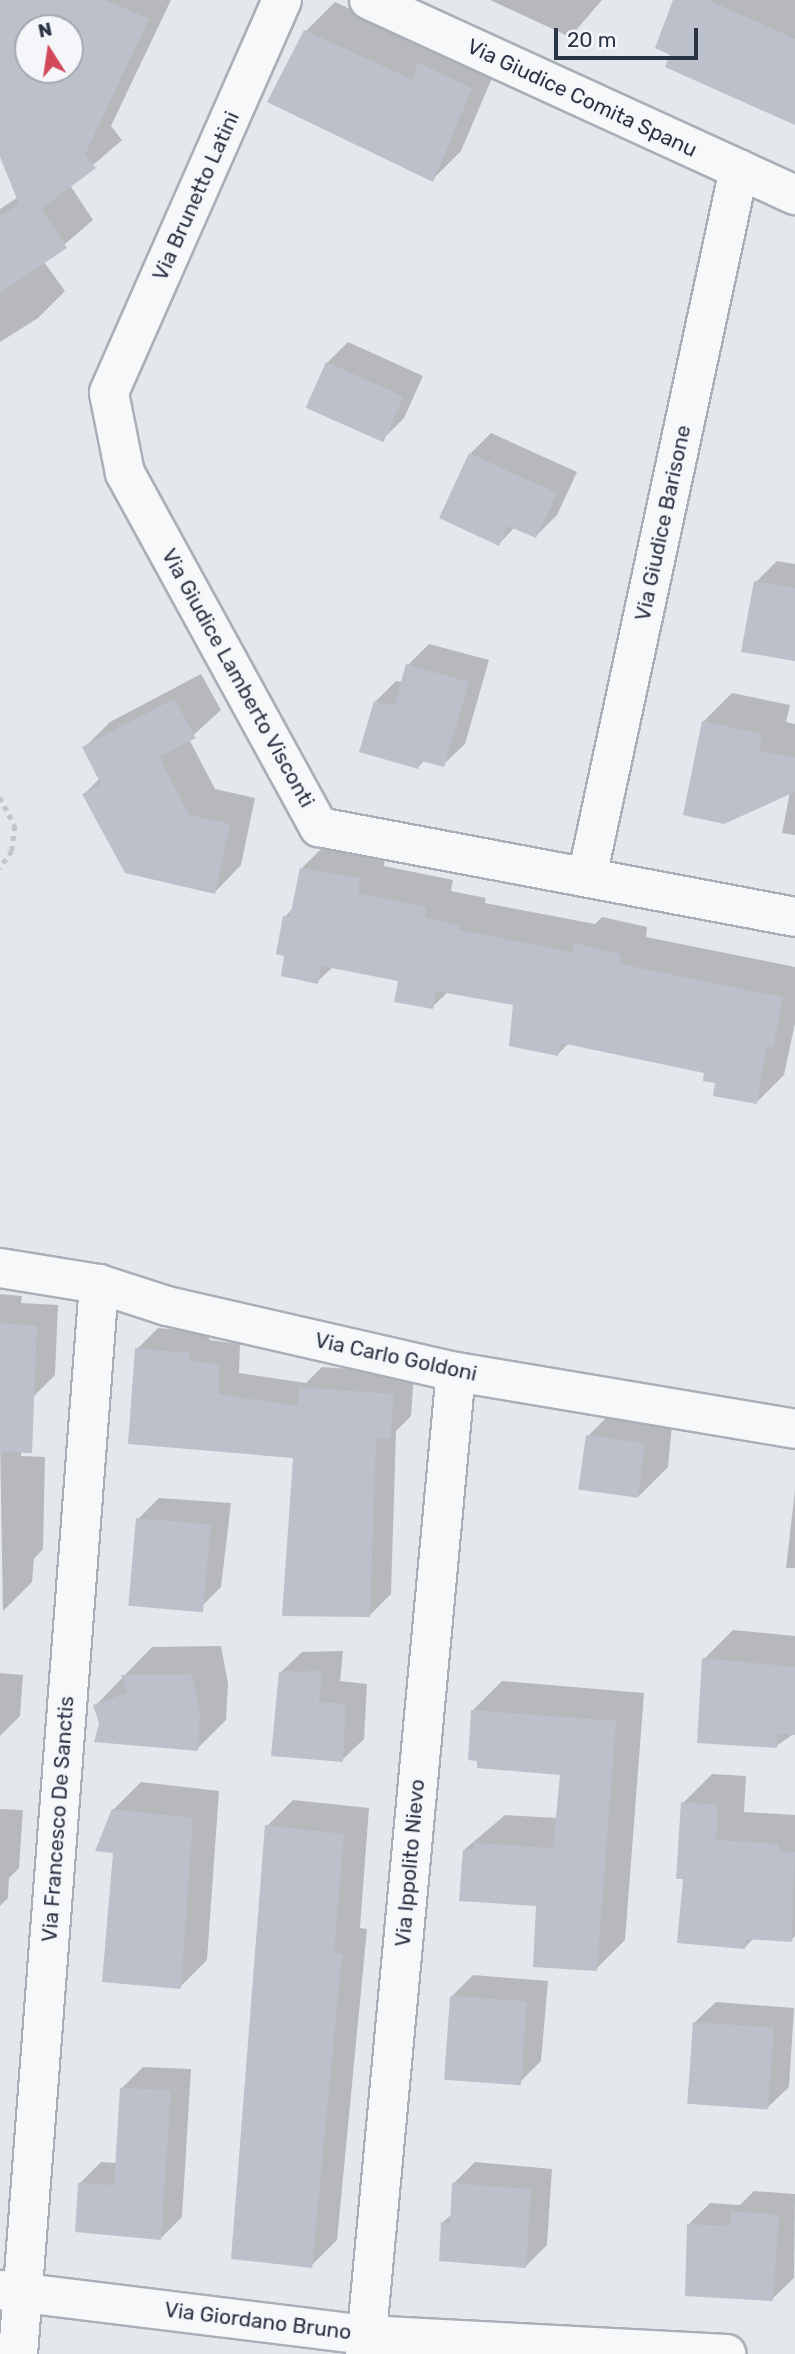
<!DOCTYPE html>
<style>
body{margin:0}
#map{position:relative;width:795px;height:2354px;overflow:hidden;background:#e4e7ec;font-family:Rubik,sans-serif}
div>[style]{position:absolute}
.shadow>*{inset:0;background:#0003}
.building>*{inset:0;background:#bbc0ca;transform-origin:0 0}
.path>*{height:4.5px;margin-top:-2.25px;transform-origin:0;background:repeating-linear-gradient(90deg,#c2c5cb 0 5px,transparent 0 10px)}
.roads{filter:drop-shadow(2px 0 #a9aeb7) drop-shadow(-2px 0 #a9aeb7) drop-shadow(0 2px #a9aeb7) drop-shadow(0 -2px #a9aeb7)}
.minor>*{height:38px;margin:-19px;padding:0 19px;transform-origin:19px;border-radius:19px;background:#f7f8fa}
span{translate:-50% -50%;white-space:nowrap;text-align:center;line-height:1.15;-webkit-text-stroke:5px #f4f6f9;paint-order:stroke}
.street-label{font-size:21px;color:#2b3445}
.north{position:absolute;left:14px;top:14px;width:70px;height:70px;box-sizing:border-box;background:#f4f6f9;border:2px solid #a4a8b1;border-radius:50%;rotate:348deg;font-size:19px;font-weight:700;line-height:28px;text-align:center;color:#2b3445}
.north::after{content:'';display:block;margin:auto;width:24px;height:32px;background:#d1495b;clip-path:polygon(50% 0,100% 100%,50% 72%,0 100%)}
.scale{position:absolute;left:554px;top:28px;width:144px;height:32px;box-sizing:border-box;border:4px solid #2b3445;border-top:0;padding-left:9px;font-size:21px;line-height:24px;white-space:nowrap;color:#2b3445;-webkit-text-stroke:5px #f4f6f9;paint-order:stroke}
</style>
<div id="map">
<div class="shadow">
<i style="clip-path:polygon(evenodd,0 0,171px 0,111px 126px,122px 140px,70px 185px,93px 220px,44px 262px,65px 291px,38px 318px,0 342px,0 209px,18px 197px,0 152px,0 0,28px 28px,70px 28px,70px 70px,28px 70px,28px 28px)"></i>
<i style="clip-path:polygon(490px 0,602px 0,570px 37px)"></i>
<i style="clip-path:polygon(675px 0,795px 0,795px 123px,672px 54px)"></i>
<i style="clip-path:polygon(335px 2px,434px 48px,500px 59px,461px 151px,432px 180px,270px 101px,306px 31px)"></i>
<i style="clip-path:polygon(348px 342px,423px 376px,404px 418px,383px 439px,327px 363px)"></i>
<i style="clip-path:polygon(491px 433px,577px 472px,557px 515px,536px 536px,515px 527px,499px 544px,470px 454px)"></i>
<i style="clip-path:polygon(777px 561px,795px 564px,795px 660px,756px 582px)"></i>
<i style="clip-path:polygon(429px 644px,489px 660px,465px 744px,443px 765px,425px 760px,418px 767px,375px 702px,396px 681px,403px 682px,408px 665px)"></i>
<i style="clip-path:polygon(201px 674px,221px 710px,189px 739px,215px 789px,255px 798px,241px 865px,215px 892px,84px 794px,100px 778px,84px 748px,110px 722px)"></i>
<i style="clip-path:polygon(732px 693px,790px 705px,786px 722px,795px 724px,795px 835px,782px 833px,790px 792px,703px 722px)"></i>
<i style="clip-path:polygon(329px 841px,386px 852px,384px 866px,453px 880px,451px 891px,486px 898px,485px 903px,595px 924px,602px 917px,647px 927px,646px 937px,795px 967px,795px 1023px,784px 1075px,757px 1102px,706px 1072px,569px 1043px,558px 1054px,515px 1004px,448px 992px,432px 1007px,400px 979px,333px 967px,317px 982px,286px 955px,285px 917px,294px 907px,302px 868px)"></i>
<i style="clip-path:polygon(0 1294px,22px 1296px,21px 1303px,58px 1305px,55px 1375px,34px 1396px,0 1394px)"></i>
<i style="clip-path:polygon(158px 1328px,210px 1332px,209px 1340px,240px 1344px,239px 1373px,306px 1383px,322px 1367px,414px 1373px,411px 1416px,396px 1431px,391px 1594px,369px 1616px,295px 1457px,137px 1349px)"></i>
<i style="clip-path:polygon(617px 1407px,673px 1414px,668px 1467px,639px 1496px,588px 1436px)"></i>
<i style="clip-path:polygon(0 1440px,22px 1442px,21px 1456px,45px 1457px,43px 1549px,34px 1559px,32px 1582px,3px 1611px)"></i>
<i style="clip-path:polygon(795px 1490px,795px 1568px,786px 1568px)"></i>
<i style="clip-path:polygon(159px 1498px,231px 1503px,221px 1587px,199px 1609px,138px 1519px)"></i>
<i style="clip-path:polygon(733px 1630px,795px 1636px,795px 1733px,776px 1746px,704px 1659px)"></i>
<i style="clip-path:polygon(221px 1646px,228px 1684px,226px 1720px,197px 1749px,101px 1723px,95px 1706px,152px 1647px)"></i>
<i style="clip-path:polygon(343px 1651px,340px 1681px,367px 1684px,364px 1739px,342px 1760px,280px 1673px,302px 1652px)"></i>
<i style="clip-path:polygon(0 1673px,23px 1675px,20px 1716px,0 1736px)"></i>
<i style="clip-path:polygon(502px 1681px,644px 1693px,625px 1940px,596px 1969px,537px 1904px,464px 1850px,505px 1815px,558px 1818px,561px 1774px,473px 1710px)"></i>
<i style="clip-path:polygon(712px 1774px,746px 1776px,744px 1812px,795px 1815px,795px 1936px,791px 1940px,754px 1938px,745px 1947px,685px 1877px,683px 1803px)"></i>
<i style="clip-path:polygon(141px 1782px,219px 1791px,207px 1960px,180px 1987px,113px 1810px)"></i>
<i style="clip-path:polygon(293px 1800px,369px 1808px,360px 1928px,367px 1929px,337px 2240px,311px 2266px,267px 1826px)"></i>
<i style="clip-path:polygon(0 1809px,23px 1810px,19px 1868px,9px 1878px,8px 1898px,0 1906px)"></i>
<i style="clip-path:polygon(473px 1975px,548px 1981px,541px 2061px,520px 2082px,452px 1996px)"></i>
<i style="clip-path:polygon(716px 2002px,794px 2008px,789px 2087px,767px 2108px,694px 2023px)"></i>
<i style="clip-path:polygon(143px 2067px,191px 2069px,182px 2217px,161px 2238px,80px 2183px,101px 2162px,117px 2163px,122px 2088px)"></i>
<i style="clip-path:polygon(475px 2162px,552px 2169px,547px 2245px,526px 2266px,443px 2222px,452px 2214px,453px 2184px)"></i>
<i style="clip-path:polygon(754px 2191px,795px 2194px,794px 2278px,772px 2299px,689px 2224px,710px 2203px,740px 2205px)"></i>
</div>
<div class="building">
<i style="clip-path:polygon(evenodd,0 0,105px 0,149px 19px,85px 154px,96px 168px,41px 209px,67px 248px,0 293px,0 217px,19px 204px,0 157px,0 0,28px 28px,70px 28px,70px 70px,28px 70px,28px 28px)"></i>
<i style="clip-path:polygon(673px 0,708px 0,795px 39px,795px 125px,665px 67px,670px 55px,655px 48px)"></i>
<i style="clip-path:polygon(304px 30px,413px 80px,417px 62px,472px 88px,433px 182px,267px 102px)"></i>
<i style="left:326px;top:362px;width:85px;height:50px;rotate:24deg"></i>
<i style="clip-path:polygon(469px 453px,557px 493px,536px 538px,508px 526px,499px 546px,439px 518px)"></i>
<i style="clip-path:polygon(754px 581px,795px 588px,795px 661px,741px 652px)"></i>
<i style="clip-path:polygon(406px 664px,469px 682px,444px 767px,421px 761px,418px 769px,359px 752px,374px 701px,394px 706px)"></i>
<i style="clip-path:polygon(174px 699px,196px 738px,159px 757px,189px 815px,230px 824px,215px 894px,125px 873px,82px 794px,101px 784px,82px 747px)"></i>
<i style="clip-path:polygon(702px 721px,762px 734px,759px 751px,795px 757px,795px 792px,724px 824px,683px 815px)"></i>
<i style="clip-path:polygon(300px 868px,360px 878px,358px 893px,427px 907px,425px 918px,459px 925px,458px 930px,572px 952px,574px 943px,621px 954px,620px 964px,783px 997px,773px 1048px,767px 1046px,757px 1104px,713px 1096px,715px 1083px,703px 1081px,704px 1073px,561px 1043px,558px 1056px,509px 1046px,513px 1005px,436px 991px,433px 1009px,394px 1002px,398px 981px,321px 966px,318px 984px,281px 976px,284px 956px,276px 954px,283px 916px,290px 917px)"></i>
<i style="clip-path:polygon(0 1323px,37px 1326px,32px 1453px,0 1452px)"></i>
<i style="clip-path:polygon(135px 1348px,190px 1353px,189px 1361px,219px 1364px,218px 1394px,298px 1406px,299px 1387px,394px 1394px,390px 1439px,376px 1438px,370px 1617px,282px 1616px,293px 1458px,128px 1444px)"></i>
<i style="left:586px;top:1435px;width:60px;height:55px;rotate:8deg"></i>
<i style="left:136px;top:1518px;width:75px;height:88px;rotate:5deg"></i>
<i style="clip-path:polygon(702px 1658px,795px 1667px,795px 1735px,778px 1733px,777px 1748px,697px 1743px)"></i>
<i style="clip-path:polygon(322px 1671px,319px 1702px,346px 1704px,343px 1762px,271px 1756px,279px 1672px)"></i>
<i style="clip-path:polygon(192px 1674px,200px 1714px,198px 1751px,94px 1742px,99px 1723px,93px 1705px,127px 1693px,121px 1675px)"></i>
<i style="clip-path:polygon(471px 1710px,616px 1721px,597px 1971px,533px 1967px,536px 1906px,459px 1901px,463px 1850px,474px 1850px,474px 1843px,553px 1848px,560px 1775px,477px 1768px,477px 1761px,468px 1760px)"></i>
<i style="clip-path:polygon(681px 1802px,718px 1805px,716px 1840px,778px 1844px,778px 1851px,795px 1852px,792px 1942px,746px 1939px,745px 1949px,677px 1943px,683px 1879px,676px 1879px)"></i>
<i style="clip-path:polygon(112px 1809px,193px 1818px,181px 1989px,102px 1982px,113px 1853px,95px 1851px)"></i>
<i style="clip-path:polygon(265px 1825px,344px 1834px,334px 1953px,342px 1954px,312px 2268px,231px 2259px)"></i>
<i style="left:450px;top:1996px;width:77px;height:84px;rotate:4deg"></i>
<i style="left:693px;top:2022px;width:81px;height:82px;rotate:4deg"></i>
<i style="clip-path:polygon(120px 2088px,171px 2090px,161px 2240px,75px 2232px,78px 2183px,114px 2185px)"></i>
<i style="clip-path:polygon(452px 2183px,531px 2189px,526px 2268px,439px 2261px,441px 2222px,450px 2223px)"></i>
<i style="clip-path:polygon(731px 2211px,779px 2215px,773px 2301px,685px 2296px,687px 2224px,730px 2226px)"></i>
</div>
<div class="path">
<i style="left:0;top:797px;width:33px;rotate:63deg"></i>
<i style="left:15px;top:826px;width:25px;rotate:97deg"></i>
<i style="left:12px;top:851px;width:21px;rotate:125deg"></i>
</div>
<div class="roads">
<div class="minor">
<i style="left:282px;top:0;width:429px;rotate:113.8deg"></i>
<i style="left:109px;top:393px;width:82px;rotate:78.7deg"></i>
<i style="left:125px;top:473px;width:404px;rotate:61.3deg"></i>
<i style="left:319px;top:827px;width:484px;rotate:10.7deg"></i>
<i style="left:369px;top:0;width:469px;rotate:24.6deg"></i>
<i style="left:587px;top:877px;width:724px;rotate:-77.88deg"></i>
<i style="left:0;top:1268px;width:100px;rotate:9.2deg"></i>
<i style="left:99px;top:1284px;width:71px;rotate:17.9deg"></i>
<i style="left:167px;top:1306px;width:296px;rotate:12.9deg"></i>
<i style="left:456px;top:1372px;width:344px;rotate:9.5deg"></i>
<i style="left:0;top:2290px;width:369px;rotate:7deg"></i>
<i style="left:366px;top:2335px;width:361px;rotate:3deg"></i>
<i style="left:18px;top:2354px;width:1073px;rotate:-85.67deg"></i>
<i style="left:365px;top:2354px;width:986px;rotate:-84.71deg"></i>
</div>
</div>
<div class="street-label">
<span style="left:582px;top:98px;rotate:25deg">Via Giudice Comita Spanu</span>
<span style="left:196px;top:196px;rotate:-66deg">Via Brunetto Latini</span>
<span style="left:663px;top:523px;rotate:-78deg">Via Giudice Barisone</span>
<span style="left:238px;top:678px;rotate:61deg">Via Giudice Lamberto Visconti</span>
<span style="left:396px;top:1357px;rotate:12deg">Via Carlo Goldoni</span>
<span style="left:58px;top:1819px;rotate:-86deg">Via Francesco De Sanctis</span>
<span style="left:410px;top:1863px;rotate:-85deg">Via Ippolito Nievo</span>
<span style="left:258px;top:2321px;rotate:7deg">Via Giordano Bruno</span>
</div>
<div class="north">N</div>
<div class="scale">20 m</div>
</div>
